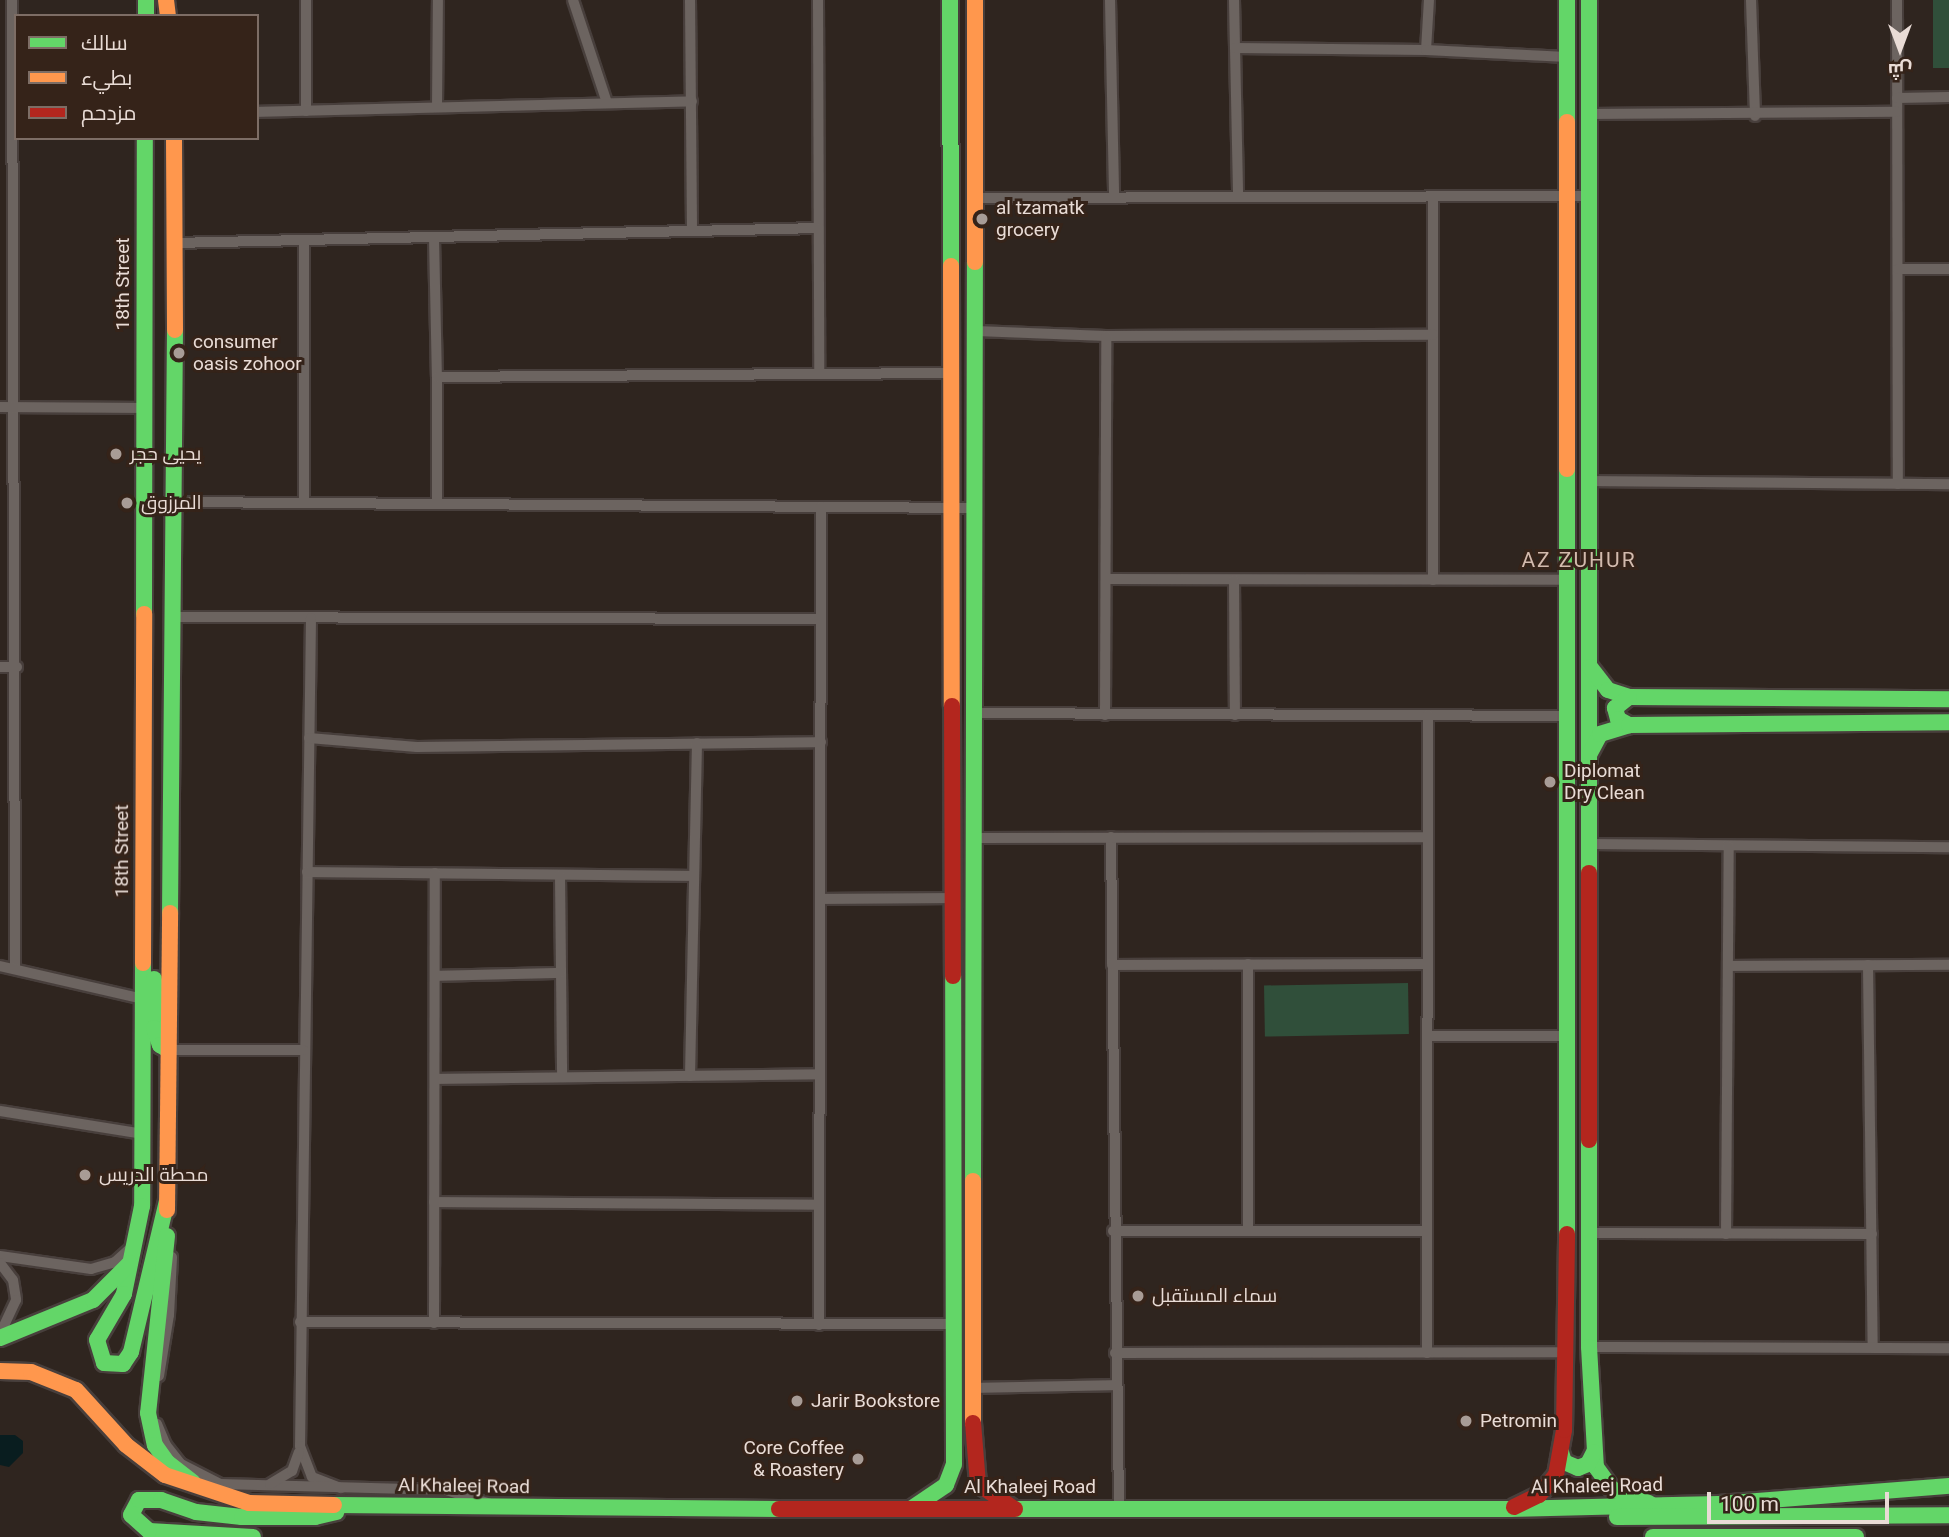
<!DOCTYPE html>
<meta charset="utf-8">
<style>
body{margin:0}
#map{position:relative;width:1949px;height:1537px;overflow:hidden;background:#2f251f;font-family:Roboto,Cairo,sans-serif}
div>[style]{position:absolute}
.green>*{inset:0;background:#304f3a;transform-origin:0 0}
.water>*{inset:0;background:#091d1f}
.roads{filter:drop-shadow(2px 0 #483f3c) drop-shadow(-2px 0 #483f3c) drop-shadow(0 2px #483f3c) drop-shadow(0 -2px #483f3c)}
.street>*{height:10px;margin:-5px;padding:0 5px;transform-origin:5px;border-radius:5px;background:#6c6460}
.fast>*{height:16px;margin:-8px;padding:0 8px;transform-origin:8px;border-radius:8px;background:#63d668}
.slow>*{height:16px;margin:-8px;padding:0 8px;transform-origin:8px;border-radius:8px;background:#ff974d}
.jam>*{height:16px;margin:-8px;padding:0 8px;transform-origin:8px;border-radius:8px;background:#b3261e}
.dots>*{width:19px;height:19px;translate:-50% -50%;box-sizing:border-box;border:4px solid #352319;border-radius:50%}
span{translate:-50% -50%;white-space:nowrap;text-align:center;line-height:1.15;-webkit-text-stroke:6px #352319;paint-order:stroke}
.poi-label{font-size:19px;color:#e9dcd6}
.left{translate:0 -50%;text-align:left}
.right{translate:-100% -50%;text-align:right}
.street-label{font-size:19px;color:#e9dcd6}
.neighbourhood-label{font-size:21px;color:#d2baad;letter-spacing:2px}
.legend{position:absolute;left:14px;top:14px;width:245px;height:126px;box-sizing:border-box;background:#352319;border:2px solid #7d6d65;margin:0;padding:9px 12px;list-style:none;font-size:21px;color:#e9dcd6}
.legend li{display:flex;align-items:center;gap:14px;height:35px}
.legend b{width:35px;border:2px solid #7d6d65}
.north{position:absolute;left:1865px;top:14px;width:70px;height:70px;-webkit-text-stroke:5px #352319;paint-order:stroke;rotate:180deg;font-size:19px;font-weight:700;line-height:28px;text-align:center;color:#e9dcd6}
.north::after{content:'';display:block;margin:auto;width:24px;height:32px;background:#e9dcd6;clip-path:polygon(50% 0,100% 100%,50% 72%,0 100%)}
.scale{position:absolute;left:1707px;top:1492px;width:182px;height:32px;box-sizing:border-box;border:4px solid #e9dcd6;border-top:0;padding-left:9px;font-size:21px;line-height:24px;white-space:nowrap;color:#e9dcd6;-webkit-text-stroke:5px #352319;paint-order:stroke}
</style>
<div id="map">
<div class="green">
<i style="left:1933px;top:0;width:16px;height:68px"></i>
<i style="left:1408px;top:983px;width:51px;height:144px;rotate:89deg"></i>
</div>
<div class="water">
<i style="clip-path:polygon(0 1435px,15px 1435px,23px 1441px,23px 1453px,9px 1467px,0 1465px)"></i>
</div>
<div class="roads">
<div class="street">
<i style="left:12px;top:0;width:969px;rotate:89.82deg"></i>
<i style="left:573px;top:0;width:108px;rotate:71.7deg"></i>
<i style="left:690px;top:0;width:231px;rotate:89.5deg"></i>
<i style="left:818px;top:0;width:372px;rotate:89.8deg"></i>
<i style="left:1110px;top:0;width:197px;rotate:88.8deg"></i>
<i style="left:1234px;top:0;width:197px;rotate:88.8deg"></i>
<i style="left:1751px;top:0;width:116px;rotate:88deg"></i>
<i style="left:1897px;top:0;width:484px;rotate:89.9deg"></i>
<i style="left:1235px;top:48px;width:191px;rotate:0.6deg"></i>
<i style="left:1426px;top:50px;width:50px;rotate:-86.6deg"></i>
<i style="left:1426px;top:50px;width:141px;rotate:2.8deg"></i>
<i style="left:1897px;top:98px;width:52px;rotate:-1.1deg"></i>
<i style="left:437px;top:107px;width:107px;rotate:-89.5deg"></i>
<i style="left:306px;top:111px;width:111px;rotate:-90deg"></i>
<i style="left:257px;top:112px;width:435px;rotate:-1.4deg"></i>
<i style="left:1589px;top:114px;width:308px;rotate:-0.4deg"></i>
<i style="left:1433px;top:197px;width:383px;rotate:90deg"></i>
<i style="left:976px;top:198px;width:613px;rotate:-0.19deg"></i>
<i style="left:434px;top:238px;width:139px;rotate:88.8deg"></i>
<i style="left:174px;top:243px;width:644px;rotate:-1.33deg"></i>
<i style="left:1898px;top:269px;width:51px"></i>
<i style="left:976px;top:331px;width:130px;rotate:2.2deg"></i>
<i style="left:1106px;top:336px;width:327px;rotate:-0.2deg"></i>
<i style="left:0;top:407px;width:143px;rotate:0.4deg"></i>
<i style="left:1589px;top:481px;width:360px;rotate:0.5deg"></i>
<i style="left:175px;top:502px;width:800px;rotate:0.43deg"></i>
<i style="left:304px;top:503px;width:262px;rotate:-90deg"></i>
<i style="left:437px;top:504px;width:127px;rotate:-90deg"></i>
<i style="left:437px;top:377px;width:514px;rotate:-0.45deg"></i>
<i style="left:1107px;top:579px;width:460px;rotate:0.1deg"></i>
<i style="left:1234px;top:580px;width:135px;rotate:89.6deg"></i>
<i style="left:174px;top:617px;width:647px;rotate:0.18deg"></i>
<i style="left:311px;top:618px;width:828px;rotate:90.76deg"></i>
<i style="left:300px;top:1446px;width:33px;rotate:69deg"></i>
<i style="left:312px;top:1477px;width:31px;rotate:21deg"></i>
<i style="left:0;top:667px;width:17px"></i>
<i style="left:975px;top:713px;width:592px;rotate:0.29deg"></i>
<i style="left:1105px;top:715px;width:379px;rotate:-89.8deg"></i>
<i style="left:309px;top:738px;width:108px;rotate:4.8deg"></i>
<i style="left:417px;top:747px;width:404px;rotate:-0.7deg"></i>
<i style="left:1111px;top:837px;width:671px;rotate:89.32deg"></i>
<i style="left:975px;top:838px;width:452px;rotate:-0.1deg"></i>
<i style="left:1589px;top:844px;width:360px;rotate:0.5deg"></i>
<i style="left:307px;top:872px;width:387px;rotate:0.6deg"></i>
<i style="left:560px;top:875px;width:202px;rotate:89.4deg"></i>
<i style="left:820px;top:899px;width:133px;rotate:-0.4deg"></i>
<i style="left:1248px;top:964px;width:266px;rotate:90deg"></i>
<i style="left:1112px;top:965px;width:315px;rotate:-0.2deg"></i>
<i style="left:1868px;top:965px;width:383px;rotate:89.3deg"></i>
<i style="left:0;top:966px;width:147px;rotate:13deg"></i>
<i style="left:1728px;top:966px;width:221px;rotate:-0.3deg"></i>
<i style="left:435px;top:976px;width:126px;rotate:-1.4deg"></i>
<i style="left:1428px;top:1036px;width:139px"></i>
<i style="left:168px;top:1050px;width:135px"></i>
<i style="left:690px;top:1076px;width:333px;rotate:-88.8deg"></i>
<i style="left:435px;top:1079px;width:384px;rotate:-0.7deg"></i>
<i style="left:0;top:1111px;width:145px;rotate:9.1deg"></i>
<i style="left:434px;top:1202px;width:384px;rotate:0.4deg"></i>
<i style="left:1113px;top:1231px;width:313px"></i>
<i style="left:1589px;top:1233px;width:283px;rotate:0.2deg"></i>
<i style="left:1726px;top:1234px;width:388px;rotate:-89.6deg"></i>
<i style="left:0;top:1256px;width:92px;rotate:8.1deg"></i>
<i style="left:91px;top:1269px;width:25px;rotate:-16deg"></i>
<i style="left:115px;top:1262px;width:27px;rotate:-42deg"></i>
<i style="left:0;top:1263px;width:21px;rotate:53deg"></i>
<i style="left:13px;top:1280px;width:20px;rotate:81deg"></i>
<i style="left:16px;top:1300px;width:38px;rotate:115deg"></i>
<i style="left:300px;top:1322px;width:654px;rotate:0.18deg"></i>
<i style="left:434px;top:1323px;width:450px;rotate:-89.9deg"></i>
<i style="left:819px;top:1325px;width:818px;rotate:-89.86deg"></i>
<i style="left:1589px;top:1347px;width:360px;rotate:0.2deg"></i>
<i style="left:1115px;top:1353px;width:452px;rotate:-0.1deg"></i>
<i style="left:1427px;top:1353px;width:638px;rotate:-89.91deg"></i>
<i style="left:159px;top:1376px;width:62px;rotate:-80.7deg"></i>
<i style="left:169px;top:1315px;width:58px;rotate:-87deg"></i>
<i style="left:975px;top:1388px;width:142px;rotate:-1.2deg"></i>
<i style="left:157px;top:1424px;width:23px;rotate:67deg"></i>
<i style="left:166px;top:1445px;width:24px;rotate:52deg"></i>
<i style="left:181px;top:1464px;width:44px;rotate:27.1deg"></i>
<i style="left:220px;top:1484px;width:226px;rotate:1.5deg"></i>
<i style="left:446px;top:1490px;width:47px;rotate:17.3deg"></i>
<i style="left:270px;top:1484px;width:26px;rotate:-31deg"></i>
<i style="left:292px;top:1471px;width:20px;rotate:-70deg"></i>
</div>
<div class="fast">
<i style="left:146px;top:0;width:16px;rotate:90deg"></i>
<i style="left:950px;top:0;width:266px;rotate:89.8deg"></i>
<i style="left:1567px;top:0;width:122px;rotate:90deg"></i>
<i style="left:1589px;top:0;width:873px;rotate:90deg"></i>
<i style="left:1567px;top:469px;width:765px;rotate:90deg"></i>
<i style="left:144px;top:614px;width:476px;rotate:-89.9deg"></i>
<i style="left:1590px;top:667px;width:29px;rotate:52deg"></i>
<i style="left:1608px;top:690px;width:22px;rotate:18deg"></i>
<i style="left:1629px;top:697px;width:320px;rotate:0.4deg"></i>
<i style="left:1629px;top:697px;width:18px;rotate:142deg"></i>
<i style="left:1615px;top:708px;width:11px;rotate:75deg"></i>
<i style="left:1618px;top:719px;width:13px;rotate:29deg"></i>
<i style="left:1590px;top:753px;width:21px;rotate:-62deg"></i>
<i style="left:1600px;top:734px;width:30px;rotate:-17deg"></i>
<i style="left:1629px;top:725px;width:320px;rotate:-0.5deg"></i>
<i style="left:170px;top:913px;width:583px;rotate:-89.51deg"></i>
<i style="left:143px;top:963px;width:243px;rotate:90.2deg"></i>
<i style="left:142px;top:1206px;width:90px;rotate:101.6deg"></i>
<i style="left:124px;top:1294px;width:53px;rotate:120.4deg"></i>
<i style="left:97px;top:1340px;width:24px;rotate:73deg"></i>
<i style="left:104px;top:1363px;width:19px;rotate:3deg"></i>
<i style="left:123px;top:1364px;width:14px;rotate:-56deg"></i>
<i style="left:131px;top:1352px;width:155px;rotate:-76.6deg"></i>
<i style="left:154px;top:979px;width:49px;rotate:90deg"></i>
<i style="left:154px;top:1028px;width:18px;rotate:71deg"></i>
<i style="left:160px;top:1045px;width:9px;rotate:32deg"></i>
<i style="left:1589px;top:1140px;width:207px;rotate:90deg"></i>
<i style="left:1589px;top:1347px;width:120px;rotate:86.7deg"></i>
<i style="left:1596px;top:1467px;width:27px;rotate:54deg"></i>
<i style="left:1612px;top:1489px;width:40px;rotate:21deg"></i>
<i style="left:973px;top:1181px;width:919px;rotate:-89.88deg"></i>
<i style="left:167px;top:1236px;width:178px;rotate:96.1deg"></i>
<i style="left:148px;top:1413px;width:33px;rotate:78deg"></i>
<i style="left:155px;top:1445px;width:21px;rotate:55deg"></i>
<i style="left:167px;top:1462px;width:33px;rotate:38deg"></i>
<i style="left:0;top:1338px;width:100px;rotate:-22.2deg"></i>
<i style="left:93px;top:1300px;width:52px;rotate:-45deg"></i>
<i style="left:1561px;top:1452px;width:10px;rotate:73deg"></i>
<i style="left:1564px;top:1462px;width:15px;rotate:23deg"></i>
<i style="left:1578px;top:1468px;width:11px;rotate:-22deg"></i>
<i style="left:1588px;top:1464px;width:13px;rotate:-63deg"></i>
<i style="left:334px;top:1505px;width:445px;rotate:0.5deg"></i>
<i style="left:912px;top:1508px;width:41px;rotate:-34.1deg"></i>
<i style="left:946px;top:1485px;width:22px;rotate:-69deg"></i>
<i style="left:954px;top:1464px;width:488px;rotate:-90.1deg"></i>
<i style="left:1015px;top:1509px;width:495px"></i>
<i style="left:1510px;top:1509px;width:209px;rotate:-1.4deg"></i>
<i style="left:1719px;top:1504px;width:231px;rotate:-4.5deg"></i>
<i style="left:1617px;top:1517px;width:332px;rotate:-0.3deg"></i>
<i style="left:253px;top:1537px;width:104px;rotate:-176.7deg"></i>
<i style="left:149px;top:1531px;width:24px;rotate:-138deg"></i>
<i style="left:131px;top:1515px;width:17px;rotate:-62deg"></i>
<i style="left:139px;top:1500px;width:22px"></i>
<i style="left:161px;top:1500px;width:37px;rotate:19deg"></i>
<i style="left:196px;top:1512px;width:46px;rotate:6.2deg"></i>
<i style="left:242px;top:1517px;width:73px"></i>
<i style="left:315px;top:1517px;width:22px;rotate:-13deg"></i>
<i style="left:1653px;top:1537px;width:203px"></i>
</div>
<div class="slow">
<i style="left:166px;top:0;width:16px;rotate:83deg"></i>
<i style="left:1567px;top:122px;width:347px;rotate:90deg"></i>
<i style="left:174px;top:138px;width:192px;rotate:89.7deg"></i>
<i style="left:975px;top:262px;width:262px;rotate:-90deg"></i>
<i style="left:951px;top:266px;width:440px;rotate:89.9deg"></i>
<i style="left:143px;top:963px;width:349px;rotate:-89.8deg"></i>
<i style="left:167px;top:1210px;width:297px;rotate:-89.4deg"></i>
<i style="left:0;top:1371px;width:31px;rotate:2deg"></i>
<i style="left:31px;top:1372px;width:48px;rotate:21.8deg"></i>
<i style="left:76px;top:1390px;width:74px;rotate:47.7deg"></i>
<i style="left:126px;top:1445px;width:49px;rotate:37.6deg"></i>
<i style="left:165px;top:1475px;width:89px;rotate:18.4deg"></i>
<i style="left:249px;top:1503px;width:85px;rotate:1.3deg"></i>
<i style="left:973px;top:1423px;width:242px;rotate:-90deg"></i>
</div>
<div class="jam">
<i style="left:952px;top:706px;width:270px;rotate:89.8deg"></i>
<i style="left:1589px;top:873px;width:267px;rotate:90deg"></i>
<i style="left:973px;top:1423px;width:61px;rotate:85.3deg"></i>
<i style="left:978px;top:1484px;width:42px;rotate:34.4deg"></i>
<i style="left:1514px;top:1507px;width:28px;rotate:-26deg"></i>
<i style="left:1539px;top:1495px;width:26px;rotate:-50deg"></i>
<i style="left:1556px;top:1475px;width:46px;rotate:-79.9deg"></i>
<i style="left:1564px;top:1430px;width:196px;rotate:-89.1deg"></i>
<i style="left:779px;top:1509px;width:236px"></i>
</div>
</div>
<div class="dots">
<i style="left:982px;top:219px;background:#a89c96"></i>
<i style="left:179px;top:353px;background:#a89c96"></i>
<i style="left:116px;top:454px;background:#a89c96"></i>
<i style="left:127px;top:503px;background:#a89c96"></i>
<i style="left:1550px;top:782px;background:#a89c96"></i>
<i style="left:85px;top:1175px;background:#a89c96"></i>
<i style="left:1138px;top:1296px;background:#a89c96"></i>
<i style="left:797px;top:1401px;background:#a89c96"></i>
<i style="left:1466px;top:1421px;background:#a89c96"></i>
<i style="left:858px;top:1459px;background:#a89c96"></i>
</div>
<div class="poi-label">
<span class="left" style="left:996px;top:219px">al tzamatk<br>grocery</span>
<span class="left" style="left:193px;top:353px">consumer<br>oasis zohoor</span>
<span class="left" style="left:130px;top:454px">يحيى حجر</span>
<span class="left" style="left:141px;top:503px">المرزوق</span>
<span class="left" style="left:1564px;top:782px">Diplomat<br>Dry Clean</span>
<span class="left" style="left:99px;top:1175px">محطة الدريس</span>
<span class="left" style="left:1152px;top:1296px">سماء المستقبل</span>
<span class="left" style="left:811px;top:1401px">Jarir Bookstore</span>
<span class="left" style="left:1480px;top:1421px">Petromin</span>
<span class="right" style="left:844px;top:1459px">Core Coffee<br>&amp; Roastery</span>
</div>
<div class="street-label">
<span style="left:123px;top:284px;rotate:-90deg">18th Street</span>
<span style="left:122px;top:851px;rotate:-90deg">18th Street</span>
<span style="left:464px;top:1486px;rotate:1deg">Al Khaleej Road</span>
<span style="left:1597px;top:1486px;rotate:-1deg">Al Khaleej Road</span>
<span style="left:1030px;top:1487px">Al Khaleej Road</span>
</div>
<div class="neighbourhood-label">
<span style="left:1579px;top:560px">AZ ZUHUR</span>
</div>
<ul class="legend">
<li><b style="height:9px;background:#63d668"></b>سالك</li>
<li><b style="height:9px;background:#ff974d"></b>بطيء</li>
<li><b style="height:9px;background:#b3261e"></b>مزدحم</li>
</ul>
<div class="north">ش</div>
<div class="scale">100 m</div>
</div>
